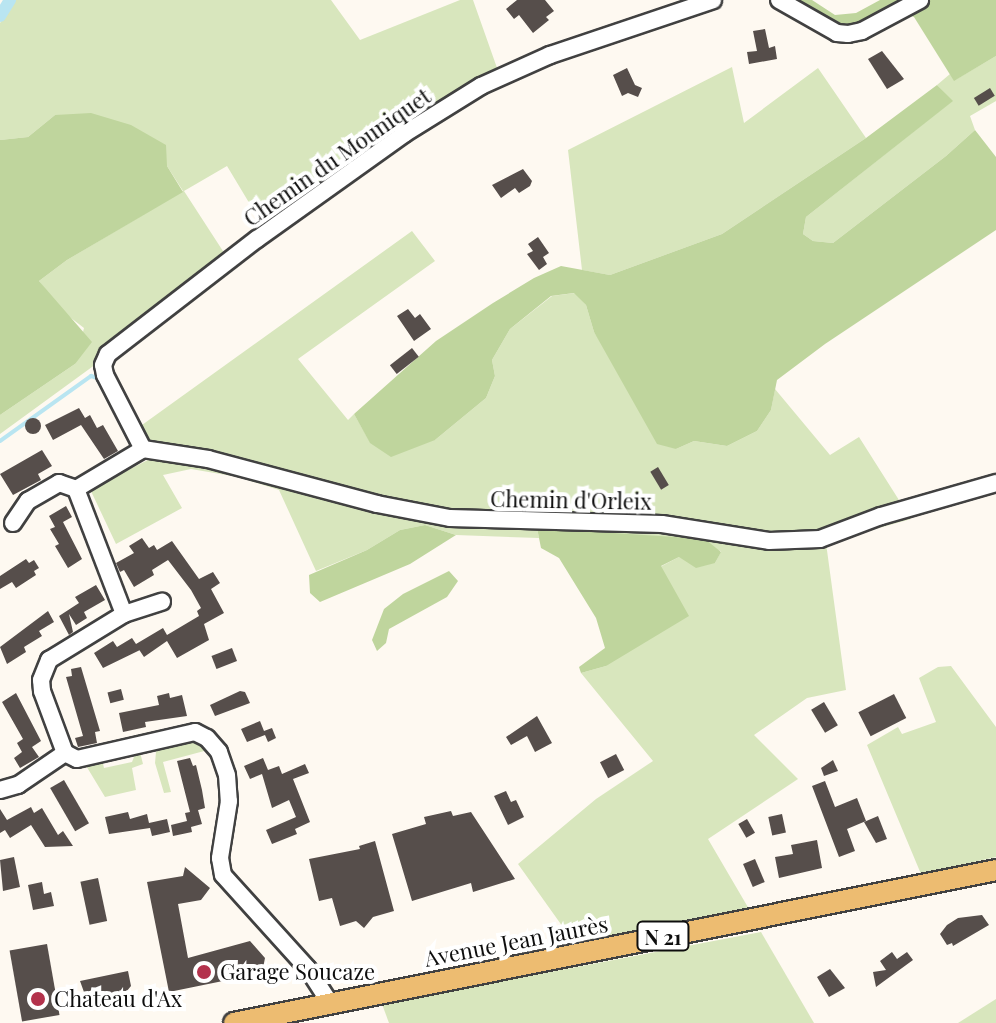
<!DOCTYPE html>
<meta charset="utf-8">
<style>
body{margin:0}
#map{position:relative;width:996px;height:1023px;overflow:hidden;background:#fef9f1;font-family:"Playfair Display",serif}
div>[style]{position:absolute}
.green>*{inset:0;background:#d8e6bd}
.forest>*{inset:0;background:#bfd59d}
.stream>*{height:4px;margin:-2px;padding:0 2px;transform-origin:2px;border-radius:2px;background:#b9e5f1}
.canal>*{height:12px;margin:-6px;padding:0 6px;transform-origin:6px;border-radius:6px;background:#b9e5f1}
.building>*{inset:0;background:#564e4b;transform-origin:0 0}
.round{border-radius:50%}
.roads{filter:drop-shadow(2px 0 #414141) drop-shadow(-2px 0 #414141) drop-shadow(0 2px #414141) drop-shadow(0 -2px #414141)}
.minor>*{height:16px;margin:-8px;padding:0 8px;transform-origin:8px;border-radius:8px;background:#fff}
.major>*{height:20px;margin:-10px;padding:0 10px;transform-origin:10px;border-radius:10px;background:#edbc71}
.dots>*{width:22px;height:22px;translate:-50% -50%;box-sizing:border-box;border:4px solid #fff;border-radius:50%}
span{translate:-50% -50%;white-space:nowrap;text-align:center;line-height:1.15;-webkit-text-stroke:8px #fff;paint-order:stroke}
.shield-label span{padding:2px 6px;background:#fff;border:2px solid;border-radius:6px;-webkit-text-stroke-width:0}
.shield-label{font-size:20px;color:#0e0e0e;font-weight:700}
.street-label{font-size:22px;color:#0e0e0e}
.poi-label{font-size:22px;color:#0e0e0e}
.left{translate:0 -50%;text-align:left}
</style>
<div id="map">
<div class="green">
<i style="clip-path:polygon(15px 0,331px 0,360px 40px,460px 0,473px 0,502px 82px,433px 120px,269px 236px,227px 166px,184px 191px,232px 265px,0 434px,0 415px,75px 364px,84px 328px,62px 311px,39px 281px,67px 260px,183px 191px,167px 166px,55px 115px,28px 137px,0 140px,0 23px)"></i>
<i style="clip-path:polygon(996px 56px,996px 101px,970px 116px,975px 130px,946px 156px,833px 243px,813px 241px,803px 234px,806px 217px,952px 101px,937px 85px,950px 74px,955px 80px)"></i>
<i style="clip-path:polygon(732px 67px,744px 123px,818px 68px,866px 138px,722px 234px,610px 275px,582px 270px,568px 150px)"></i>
<i style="clip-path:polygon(412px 231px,435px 261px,298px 359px,348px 420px,354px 414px,370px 442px,435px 440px,486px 398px,495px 376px,492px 360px,510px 329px,552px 296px,575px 293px,586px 305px,594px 332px,676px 449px,694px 441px,727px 446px,757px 431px,771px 410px,775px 389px,830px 455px,859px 437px,911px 519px,826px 543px,846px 690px,807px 698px,754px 735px,798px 779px,708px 839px,749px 909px,575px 944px,518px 864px,596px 799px,653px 761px,581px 673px,606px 666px,660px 567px,679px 557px,715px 563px,721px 551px,537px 528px,539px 538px,456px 535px,425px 525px,400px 530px,367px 550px,316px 571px,279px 490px,238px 477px,191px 469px,163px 475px,182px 508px,116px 544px,90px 489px,152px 458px,135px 430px)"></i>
<i style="clip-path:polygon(951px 666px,996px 727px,996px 857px,921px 874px,867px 745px,898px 727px,902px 734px,936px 722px,919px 678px,938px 667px)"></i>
<i style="clip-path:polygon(197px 740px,208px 750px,163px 762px,171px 792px,164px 793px,155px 763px,156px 752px,161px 747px)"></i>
<i style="clip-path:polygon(136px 752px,140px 752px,143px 764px,132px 768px,136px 790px,105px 797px,85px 764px,102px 759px,104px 768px,132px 762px)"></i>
<i style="clip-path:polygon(761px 932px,814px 1023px,389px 1023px,382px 1004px)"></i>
<i style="clip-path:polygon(996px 999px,996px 1023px,958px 1023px)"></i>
</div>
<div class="forest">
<i style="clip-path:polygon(785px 0,812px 0,835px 15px,856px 13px,880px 0,996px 0,996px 56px,954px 81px,914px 17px,898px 10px,862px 24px,832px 26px)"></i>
<i style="clip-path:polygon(937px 85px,953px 101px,806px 217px,803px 234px,813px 241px,833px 243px,946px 156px,975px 130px,996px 157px,996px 230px,825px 344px,777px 380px,771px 410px,757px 431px,727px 446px,694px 441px,676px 449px,657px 444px,594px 332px,586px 305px,574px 293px,551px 296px,510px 329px,492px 360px,495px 376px,486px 398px,435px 440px,391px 457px,370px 443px,354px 414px,436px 341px,493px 303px,534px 278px,561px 266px,610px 275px,722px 234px,866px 138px)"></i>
<i style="clip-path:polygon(91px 113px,131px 125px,166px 145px,167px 166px,183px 192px,67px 260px,39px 281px,92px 342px,75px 364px,0 415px,0 140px,28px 137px,55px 115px)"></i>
<i style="clip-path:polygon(425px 525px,456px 535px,410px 564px,320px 602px,310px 593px,309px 575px,367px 550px,400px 530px)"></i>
<i style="clip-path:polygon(537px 528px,705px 539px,721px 552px,715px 563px,696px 568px,679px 557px,661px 566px,689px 616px,606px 666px,581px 673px,579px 667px,605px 648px,596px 618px,559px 558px,541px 548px)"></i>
<i style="clip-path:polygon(449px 571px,458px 581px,447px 597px,389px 629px,386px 643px,377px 651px,372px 640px,384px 609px,403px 594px)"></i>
</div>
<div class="stream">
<i style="left:0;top:441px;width:112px;rotate:-35.5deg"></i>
<i style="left:91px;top:376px;width:6px;rotate:18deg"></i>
<i style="left:97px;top:378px;width:15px;rotate:62deg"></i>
</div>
<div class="canal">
<i style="left:0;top:16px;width:19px;rotate:-58deg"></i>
</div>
<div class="building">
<i style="clip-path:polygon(517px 0,545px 0,554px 11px,546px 17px,549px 20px,533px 33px,519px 15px,514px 19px,506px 9px)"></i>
<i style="clip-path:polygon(765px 29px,769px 48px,775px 46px,777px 59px,749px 64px,747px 52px,757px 51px,753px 31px)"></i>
<i style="clip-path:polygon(882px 51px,904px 79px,887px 89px,868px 59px)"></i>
<i style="clip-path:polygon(627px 68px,635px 85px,642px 88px,638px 97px,628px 93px,622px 96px,613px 75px)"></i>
<i style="left:990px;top:88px;width:9px;height:19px;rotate:58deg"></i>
<i style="clip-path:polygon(523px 169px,532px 181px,530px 186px,519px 193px,515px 188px,501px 198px,492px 185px)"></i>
<i style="clip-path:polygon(538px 237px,549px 253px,543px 257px,547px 264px,539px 270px,527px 254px,533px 251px,528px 244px)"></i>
<i style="clip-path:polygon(408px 309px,415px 318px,420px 314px,431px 329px,414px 341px,397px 316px)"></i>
<i style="left:412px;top:348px;width:11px;height:28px;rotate:52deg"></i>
<i style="clip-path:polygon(79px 408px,85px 418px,90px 415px,97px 428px,103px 425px,118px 451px,104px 459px,81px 425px,53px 440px,45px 425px)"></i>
<i class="round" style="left:25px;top:418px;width:16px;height:16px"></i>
<i style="clip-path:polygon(42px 450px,52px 466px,38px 474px,41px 480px,13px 495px,0 474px)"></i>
<i style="left:658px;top:467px;width:21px;height:9px;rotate:59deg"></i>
<i style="clip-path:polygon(66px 506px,72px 517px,63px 522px,82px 559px,68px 568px,55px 546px,59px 544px,50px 529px,55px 527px,49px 516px)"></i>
<i style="clip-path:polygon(142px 538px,149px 548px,154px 545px,157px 550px,172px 541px,199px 579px,213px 572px,220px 583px,211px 589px,224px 613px,204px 624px,209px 640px,177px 658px,167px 641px,144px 657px,136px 645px,140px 650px,103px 668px,94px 653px,113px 641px,117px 647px,132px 638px,136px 644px,163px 628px,167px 635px,199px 616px,197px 611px,201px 608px,191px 590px,168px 560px,152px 570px,154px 575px,134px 587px,124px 570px,120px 572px,116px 563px,134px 553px,129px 546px)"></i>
<i style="clip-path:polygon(26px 559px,29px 563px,34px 560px,39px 568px,34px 571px,36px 575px,16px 588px,12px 582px,0 589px,0 576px)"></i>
<i style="clip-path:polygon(96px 585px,105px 600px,84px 612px,87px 618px,76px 625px,69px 614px,73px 632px,69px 635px,59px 616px,79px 603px,75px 597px)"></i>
<i style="clip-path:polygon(48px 611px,54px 622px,39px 631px,42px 636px,24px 647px,26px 652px,7px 664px,0 647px)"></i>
<i style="left:232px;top:648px;width:14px;height:22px;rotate:69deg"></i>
<i style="clip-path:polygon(81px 667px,100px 731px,95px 732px,97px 743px,78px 747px,75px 738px,83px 736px,66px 677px,72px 676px,71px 669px)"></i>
<i style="left:121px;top:689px;width:11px;height:14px;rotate:75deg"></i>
<i style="clip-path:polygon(240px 691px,245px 692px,250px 703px,215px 716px,210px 705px)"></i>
<i style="clip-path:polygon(16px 693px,41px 741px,32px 747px,39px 757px,20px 768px,14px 758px,22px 752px,17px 743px,23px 739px,2px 702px)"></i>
<i style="clip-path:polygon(169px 693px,170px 698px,182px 695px,187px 716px,145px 722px,146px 727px,123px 732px,119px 713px,159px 705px,157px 696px)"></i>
<i style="left:894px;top:694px;width:27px;height:40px;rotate:63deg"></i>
<i style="left:824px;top:702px;width:27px;height:15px;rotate:59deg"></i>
<i style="clip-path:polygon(537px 716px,552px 743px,535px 752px,527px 736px,511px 745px,506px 737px)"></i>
<i style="clip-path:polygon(260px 721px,264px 731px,272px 728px,276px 738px,268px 742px,265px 735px,247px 742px,241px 729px)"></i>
<i style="left:616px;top:754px;width:18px;height:18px;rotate:63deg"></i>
<i style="clip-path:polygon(190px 758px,193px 766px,196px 765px,202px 790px,205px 808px,195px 811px,198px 810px,202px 824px,191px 827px,192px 832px,173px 836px,171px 825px,187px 821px,185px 813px,190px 812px,177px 761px)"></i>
<i style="clip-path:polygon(263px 758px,268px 770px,279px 766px,282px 774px,305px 764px,309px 773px,293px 779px,310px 822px,295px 829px,297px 834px,272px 844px,266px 830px,296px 817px,289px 800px,272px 808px,262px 774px,250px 779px,244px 766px)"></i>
<i style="clip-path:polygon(833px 760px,838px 771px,824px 776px,821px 768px)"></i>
<i style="left:64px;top:780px;width:50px;height:16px;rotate:60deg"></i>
<i style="clip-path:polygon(825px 781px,835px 807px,857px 798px,866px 821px,847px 829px,855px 851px,839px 857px,812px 786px)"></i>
<i style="clip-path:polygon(506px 791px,511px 802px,516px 800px,524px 817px,508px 825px,494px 796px)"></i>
<i style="clip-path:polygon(31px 807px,34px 813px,42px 808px,58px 835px,63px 831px,73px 846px,45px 847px,31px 825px,10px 838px,5px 830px,0 833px,0 809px,7px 820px)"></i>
<i style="clip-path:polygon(451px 811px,453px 816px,471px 812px,515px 879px,473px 892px,471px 883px,412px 901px,392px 834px,426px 824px,424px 817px)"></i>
<i style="clip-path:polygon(128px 812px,130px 819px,147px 814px,149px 823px,167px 819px,170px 832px,152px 836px,150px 828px,109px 834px,105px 817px)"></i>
<i style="left:782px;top:814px;width:19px;height:14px;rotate:78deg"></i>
<i style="clip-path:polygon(878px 816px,887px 839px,876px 843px,864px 822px)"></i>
<i style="left:747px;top:819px;width:16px;height:10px;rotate:60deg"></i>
<i style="clip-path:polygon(817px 840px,822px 868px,779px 878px,775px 857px,793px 854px,791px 845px)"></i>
<i style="clip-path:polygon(375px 841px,394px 911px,373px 917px,364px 928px,356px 921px,340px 926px,332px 898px,319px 901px,309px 859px,360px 849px,359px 846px)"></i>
<i style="clip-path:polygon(14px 857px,20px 887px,3px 891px,0 860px)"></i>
<i style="left:755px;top:859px;width:25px;height:13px;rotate:67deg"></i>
<i style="clip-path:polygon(185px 867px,210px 888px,201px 900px,178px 904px,188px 958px,250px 941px,265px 958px,262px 973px,169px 992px,147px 882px,183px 876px)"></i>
<i style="left:98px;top:878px;width:44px;height:18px;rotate:78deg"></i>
<i style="clip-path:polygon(42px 882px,44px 894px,51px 892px,54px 906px,33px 910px,28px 885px)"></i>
<i style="clip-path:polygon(982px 915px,989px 925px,953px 946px,952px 943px,947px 945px,940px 934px,947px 925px,958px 918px)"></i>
<i style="left:47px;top:944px;width:72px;height:38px;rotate:80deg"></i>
<i style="clip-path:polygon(892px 952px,897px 959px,907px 952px,913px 960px,876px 987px,873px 972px,886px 970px,880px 961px)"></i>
<i style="clip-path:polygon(830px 969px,845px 988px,829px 997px,817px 977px)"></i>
<i style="clip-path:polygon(128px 971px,131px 986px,126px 992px,128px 999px,89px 1006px,80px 981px)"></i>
</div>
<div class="roads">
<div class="minor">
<i style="left:779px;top:0;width:67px;rotate:29.6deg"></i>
<i style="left:837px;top:33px;width:11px;rotate:5deg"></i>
<i style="left:848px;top:34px;width:14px;rotate:-12deg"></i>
<i style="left:862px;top:31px;width:66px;rotate:-28.1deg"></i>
<i style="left:143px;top:449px;width:66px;rotate:8.7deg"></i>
<i style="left:208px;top:459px;width:175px;rotate:14.9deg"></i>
<i style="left:377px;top:504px;width:74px;rotate:10.9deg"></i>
<i style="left:450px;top:518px;width:212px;rotate:1.6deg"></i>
<i style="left:662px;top:524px;width:108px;rotate:9deg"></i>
<i style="left:769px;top:541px;width:51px;rotate:-2.2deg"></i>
<i style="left:820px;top:539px;width:65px;rotate:-20.7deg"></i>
<i style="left:881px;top:516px;width:120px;rotate:-16deg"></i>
<i style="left:143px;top:449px;width:83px;rotate:-117.2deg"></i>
<i style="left:105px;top:375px;width:10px;rotate:-101deg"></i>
<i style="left:103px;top:365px;width:12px;rotate:-66deg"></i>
<i style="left:108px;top:354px;width:188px;rotate:-37.7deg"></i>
<i style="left:257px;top:239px;width:181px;rotate:-35.5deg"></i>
<i style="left:404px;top:134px;width:91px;rotate:-31.9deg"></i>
<i style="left:481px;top:86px;width:76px;rotate:-24.2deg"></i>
<i style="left:550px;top:55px;width:172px;rotate:-18.6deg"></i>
<i style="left:13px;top:523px;width:27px;rotate:-56deg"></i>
<i style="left:28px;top:501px;width:36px;rotate:-30deg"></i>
<i style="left:59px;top:483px;width:18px;rotate:19deg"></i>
<i style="left:124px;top:614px;width:134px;rotate:-111deg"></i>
<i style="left:76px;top:489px;width:78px;rotate:-30.8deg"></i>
<i style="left:65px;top:753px;width:66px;rotate:-110.4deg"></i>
<i style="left:42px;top:691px;width:11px;rotate:-95deg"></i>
<i style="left:41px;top:680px;width:22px;rotate:-68deg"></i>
<i style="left:49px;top:660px;width:88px;rotate:-31.5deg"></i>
<i style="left:124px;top:614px;width:40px;rotate:-18deg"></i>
<i style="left:0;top:790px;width:19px;rotate:-16deg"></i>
<i style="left:18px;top:785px;width:57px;rotate:-34.2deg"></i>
<i style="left:65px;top:753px;width:13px;rotate:27deg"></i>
<i style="left:77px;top:759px;width:121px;rotate:-12.9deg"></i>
<i style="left:195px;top:732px;width:13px;rotate:27deg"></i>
<i style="left:207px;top:738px;width:18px;rotate:49deg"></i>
<i style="left:219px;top:752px;width:24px;rotate:71deg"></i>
<i style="left:227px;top:775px;width:26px;rotate:86deg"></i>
<i style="left:229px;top:801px;width:58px;rotate:99deg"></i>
<i style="left:220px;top:858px;width:17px;rotate:80deg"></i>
<i style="left:223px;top:875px;width:127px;rotate:47.9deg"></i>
<i style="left:308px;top:969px;width:40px;rotate:57.1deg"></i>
</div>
<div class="major">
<i style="left:234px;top:1023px;width:777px;rotate:-11.35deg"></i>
</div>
</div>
<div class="dots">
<i style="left:204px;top:972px;background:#b3324c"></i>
<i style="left:38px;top:999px;background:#b3324c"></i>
</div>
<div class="shield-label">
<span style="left:663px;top:936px">N 21</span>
</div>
<div class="street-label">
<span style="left:337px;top:157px;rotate:-35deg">Chemin du Mouniquet</span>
<span style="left:571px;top:500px;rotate:1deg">Chemin d'Orleix</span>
<span style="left:516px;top:941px;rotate:-11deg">Avenue Jean Jaurès</span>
</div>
<div class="poi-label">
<span class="left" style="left:220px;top:972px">Garage Soucaze</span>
<span class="left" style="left:54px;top:999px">Chateau d'Ax</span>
</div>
</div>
